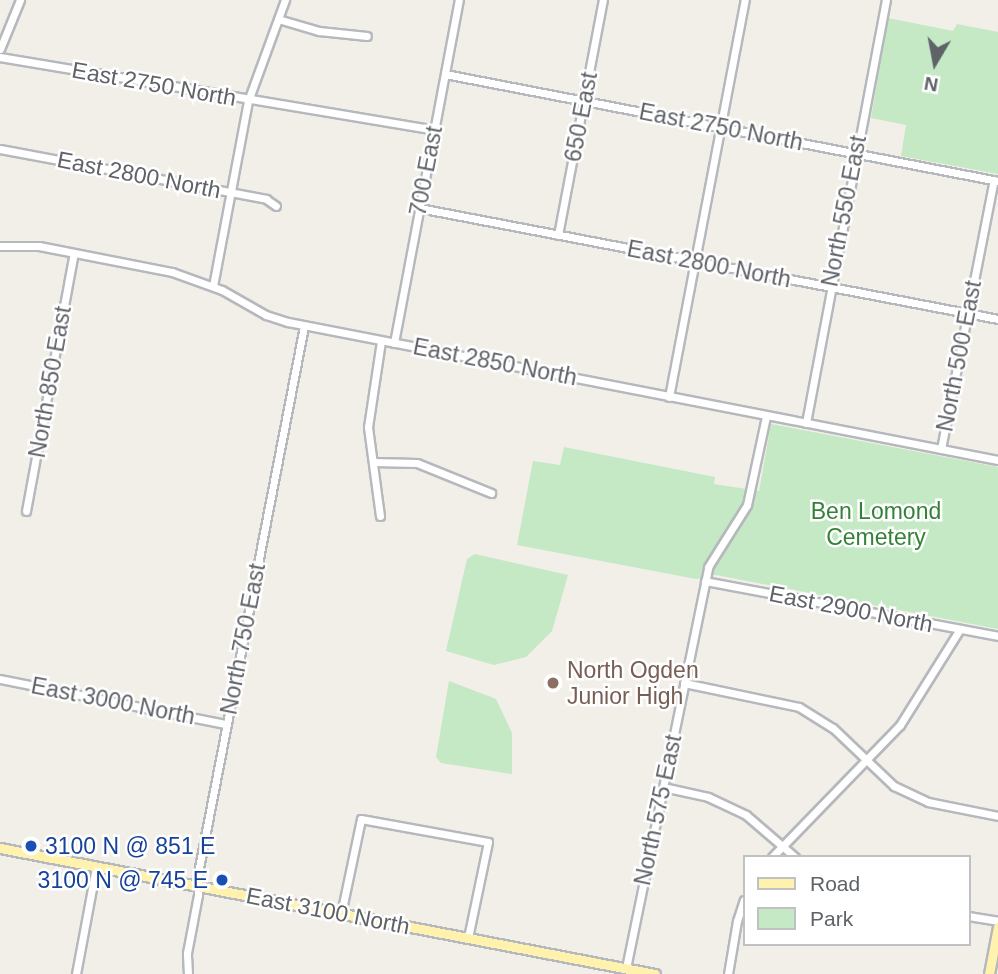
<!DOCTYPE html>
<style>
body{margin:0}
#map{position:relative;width:998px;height:974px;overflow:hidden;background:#f1efe8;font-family:Helvetica,sans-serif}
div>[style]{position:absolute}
.green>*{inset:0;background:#c5e8c5}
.roads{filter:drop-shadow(2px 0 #b5b8bc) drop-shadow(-2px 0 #b5b8bc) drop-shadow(0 2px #b5b8bc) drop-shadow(0 -2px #b5b8bc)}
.minor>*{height:7px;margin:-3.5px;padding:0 3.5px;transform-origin:3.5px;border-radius:3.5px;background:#fff}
.major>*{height:9px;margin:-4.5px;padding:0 4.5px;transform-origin:4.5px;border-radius:4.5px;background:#fff2af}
.dots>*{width:19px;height:19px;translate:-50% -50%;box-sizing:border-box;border:4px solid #fff;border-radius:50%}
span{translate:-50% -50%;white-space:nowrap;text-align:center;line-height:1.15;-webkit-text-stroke:5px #fff;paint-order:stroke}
.street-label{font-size:23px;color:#5f6368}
.park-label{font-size:23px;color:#348238}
.education-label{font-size:23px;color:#785e54}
.left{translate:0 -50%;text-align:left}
.transit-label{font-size:23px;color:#164399}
.right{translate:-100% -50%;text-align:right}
.legend{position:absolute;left:743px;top:855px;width:228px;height:91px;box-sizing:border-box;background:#fff;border:2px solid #bfc1c3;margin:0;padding:9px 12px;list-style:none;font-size:21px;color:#5f6368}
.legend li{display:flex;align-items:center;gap:14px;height:35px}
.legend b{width:35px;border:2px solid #bfc1c3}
.north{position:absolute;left:900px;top:28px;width:70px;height:70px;-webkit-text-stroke:5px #fff;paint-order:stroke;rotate:190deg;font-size:19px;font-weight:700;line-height:28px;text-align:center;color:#5f6368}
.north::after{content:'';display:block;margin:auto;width:24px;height:32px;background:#5f6368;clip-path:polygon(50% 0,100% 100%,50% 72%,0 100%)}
</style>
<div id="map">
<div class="green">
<i style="clip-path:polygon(888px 18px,953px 31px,957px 24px,998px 32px,998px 174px,901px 156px,906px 125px,871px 118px)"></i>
<i style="clip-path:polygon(771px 424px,998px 467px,998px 629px,716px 575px,696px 579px,517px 545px,533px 461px,560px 465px,564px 447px,715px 477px,714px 484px,759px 491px)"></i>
<i style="clip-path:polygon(475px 554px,568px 575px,552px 631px,526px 657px,494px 665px,446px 651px,467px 559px)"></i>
<i style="clip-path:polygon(449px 681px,496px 699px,512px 733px,512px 774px,441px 763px,436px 757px)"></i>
</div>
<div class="roads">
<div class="minor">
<i style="left:278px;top:19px;width:43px;rotate:16.3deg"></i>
<i style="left:319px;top:31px;width:48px;rotate:5.9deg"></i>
<i style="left:0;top:49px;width:53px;rotate:-67.8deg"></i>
<i style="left:0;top:57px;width:440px;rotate:9.5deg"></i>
<i style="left:445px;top:74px;width:563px;rotate:10.95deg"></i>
<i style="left:0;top:149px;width:271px;rotate:10.6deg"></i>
<i style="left:266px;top:199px;width:12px;rotate:35deg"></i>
<i style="left:419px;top:208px;width:590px;rotate:10.85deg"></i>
<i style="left:558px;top:235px;width:239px;rotate:-79.2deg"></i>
<i style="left:0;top:246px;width:39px"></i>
<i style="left:39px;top:246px;width:136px;rotate:11.1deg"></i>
<i style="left:172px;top:272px;width:53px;rotate:19.8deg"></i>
<i style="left:222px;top:290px;width:51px;rotate:29.6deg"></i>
<i style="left:266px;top:315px;width:23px;rotate:18deg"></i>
<i style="left:288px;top:322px;width:723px;rotate:11deg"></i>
<i style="left:213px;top:286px;width:188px;rotate:-79.3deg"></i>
<i style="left:248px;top:101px;width:108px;rotate:-69.9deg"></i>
<i style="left:394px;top:343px;width:349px;rotate:-79.3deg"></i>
<i style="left:669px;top:397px;width:404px;rotate:-79.2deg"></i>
<i style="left:806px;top:423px;width:430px;rotate:-79.3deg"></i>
<i style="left:941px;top:449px;width:274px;rotate:-78.9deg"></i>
<i style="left:373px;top:462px;width:44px;rotate:1.3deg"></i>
<i style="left:417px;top:463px;width:80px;rotate:22.1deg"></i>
<i style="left:26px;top:511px;width:262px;rotate:-79.5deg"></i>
<i style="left:380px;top:516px;width:90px;rotate:-97.7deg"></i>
<i style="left:368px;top:427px;width:87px;rotate:-81.4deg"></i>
<i style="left:705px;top:581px;width:298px;rotate:10.6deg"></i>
<i style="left:0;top:679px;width:230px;rotate:11.3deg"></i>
<i style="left:684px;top:683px;width:117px;rotate:11.8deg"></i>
<i style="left:799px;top:707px;width:40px;rotate:32deg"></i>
<i style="left:833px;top:728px;width:84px;rotate:43.6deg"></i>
<i style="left:894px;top:786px;width:38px;rotate:25deg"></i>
<i style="left:928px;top:802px;width:71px;rotate:11.3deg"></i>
<i style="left:663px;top:787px;width:46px;rotate:12.5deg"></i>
<i style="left:708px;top:797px;width:42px;rotate:25.3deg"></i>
<i style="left:746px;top:815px;width:65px;rotate:40.6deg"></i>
<i style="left:772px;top:857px;width:184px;rotate:-45.9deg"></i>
<i style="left:900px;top:725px;width:113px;rotate:-58deg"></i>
<i style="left:341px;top:914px;width:97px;rotate:-78.1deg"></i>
<i style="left:361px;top:819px;width:129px;rotate:10.3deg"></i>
<i style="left:488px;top:842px;width:98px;rotate:101.8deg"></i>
<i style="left:968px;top:916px;width:30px;rotate:9deg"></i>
<i style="left:626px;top:968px;width:409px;rotate:-78.4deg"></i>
<i style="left:708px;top:567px;width:73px;rotate:-57.8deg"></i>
<i style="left:747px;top:505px;width:91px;rotate:-77.9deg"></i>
<i style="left:76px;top:974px;width:109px;rotate:-79.4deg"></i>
<i style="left:188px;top:974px;width:21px;rotate:-93deg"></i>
<i style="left:187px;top:953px;width:59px;rotate:-79.3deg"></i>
<i style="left:198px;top:895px;width:22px;rotate:-90deg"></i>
<i style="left:198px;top:873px;width:557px;rotate:-79.03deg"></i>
<i style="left:728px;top:974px;width:54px;rotate:-80.4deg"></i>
<i style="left:737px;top:921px;width:22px;rotate:-72deg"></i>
</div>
<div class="major">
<i style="left:0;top:848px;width:667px;rotate:10.89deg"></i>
<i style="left:989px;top:974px;width:48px;rotate:-79.2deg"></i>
</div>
</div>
<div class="dots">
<i style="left:553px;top:683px;background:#8d6e63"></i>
<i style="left:31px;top:846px;background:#1a4fb4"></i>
<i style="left:222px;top:880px;background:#1a4fb4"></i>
</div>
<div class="street-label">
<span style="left:154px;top:84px;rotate:10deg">East 2750 North</span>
<span style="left:581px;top:117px;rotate:-79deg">650 East</span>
<span style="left:721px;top:127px;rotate:11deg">East 2750 North</span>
<span style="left:426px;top:171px;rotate:-79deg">700 East</span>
<span style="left:139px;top:175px;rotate:11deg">East 2800 North</span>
<span style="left:844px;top:211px;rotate:-79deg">North 550 East</span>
<span style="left:709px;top:264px;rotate:11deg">East 2800 North</span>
<span style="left:959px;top:356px;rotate:-79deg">North 500 East</span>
<span style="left:495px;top:362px;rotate:11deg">East 2850 North</span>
<span style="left:50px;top:382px;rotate:-80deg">North 850 East</span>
<span style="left:851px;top:609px;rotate:11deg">East 2900 North</span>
<span style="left:243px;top:639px;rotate:-79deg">North 750 East</span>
<span style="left:113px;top:701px;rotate:11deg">East 3000 North</span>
<span style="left:658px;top:810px;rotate:-78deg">North 575 East</span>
<span style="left:328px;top:911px;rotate:11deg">East 3100 North</span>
</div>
<div class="park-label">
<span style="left:876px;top:524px">Ben Lomond<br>Cemetery</span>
</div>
<div class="education-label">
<span class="left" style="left:567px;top:683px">North Ogden<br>Junior High</span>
</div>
<div class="transit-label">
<span class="left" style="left:45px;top:846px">3100 N @ 851 E</span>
<span class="right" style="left:208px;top:880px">3100 N @ 745 E</span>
</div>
<ul class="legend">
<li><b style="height:9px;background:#fff2af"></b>Road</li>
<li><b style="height:19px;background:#c5e8c5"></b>Park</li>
</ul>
<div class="north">N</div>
</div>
